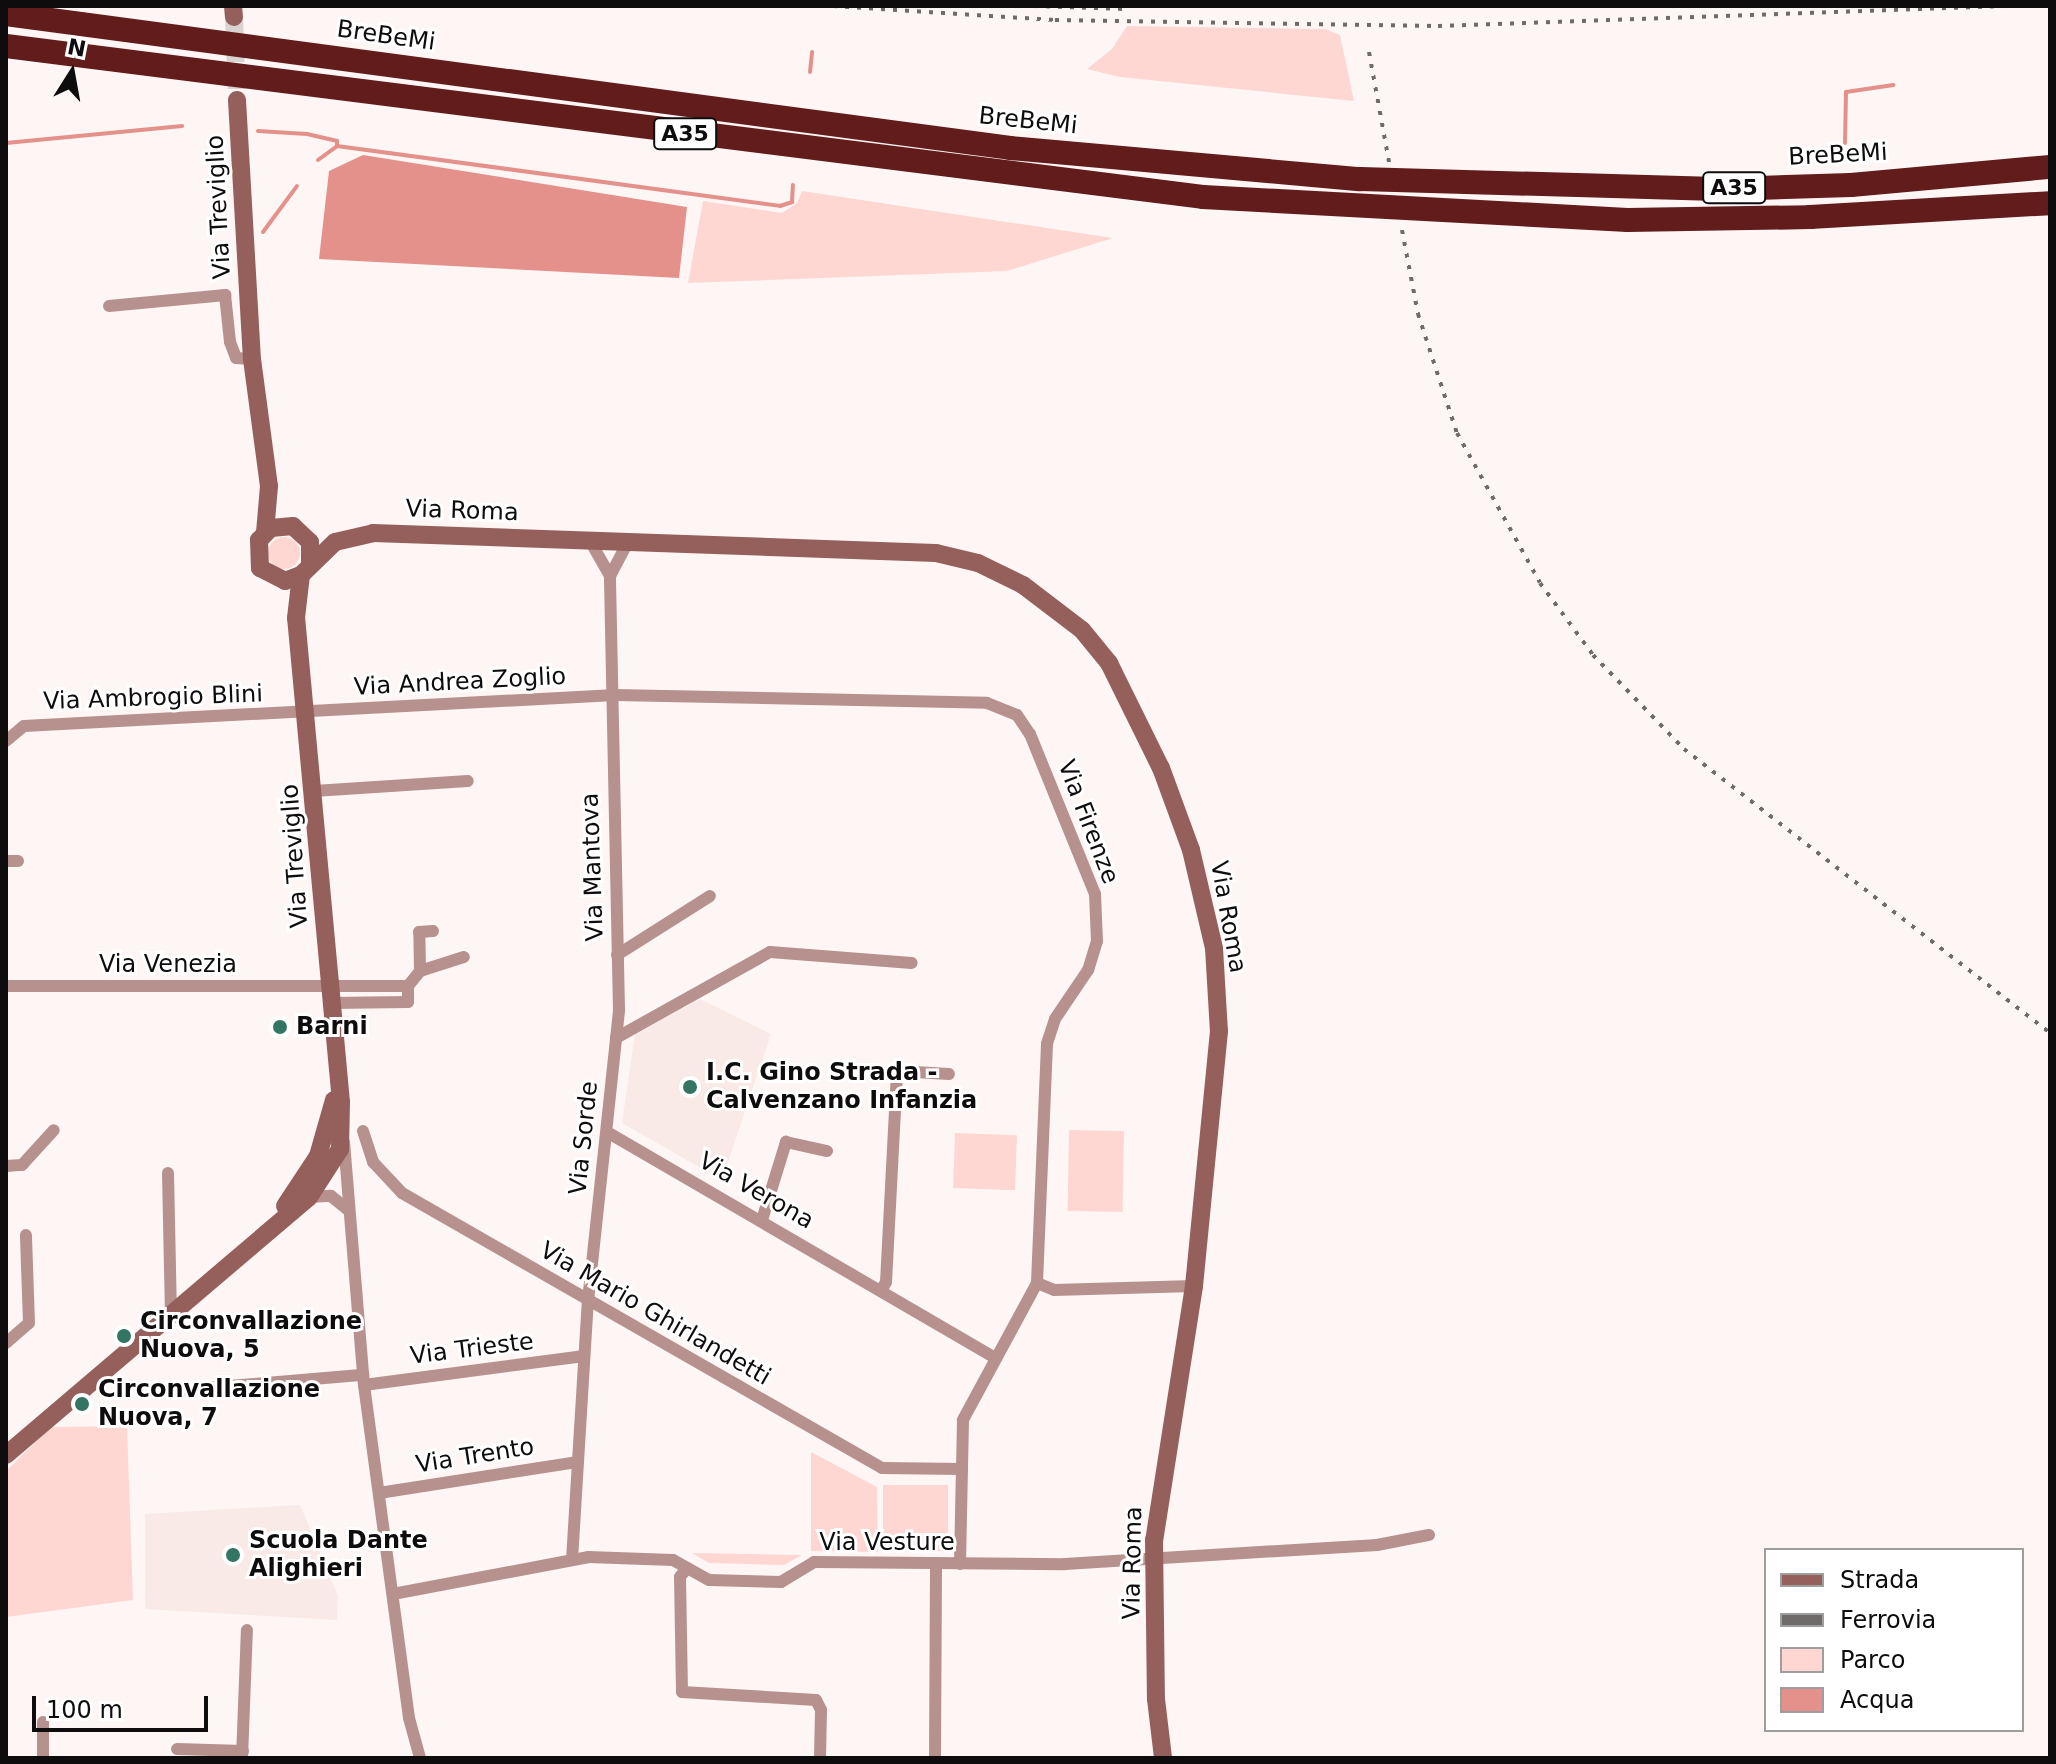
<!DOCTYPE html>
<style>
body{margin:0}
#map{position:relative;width:2056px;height:1764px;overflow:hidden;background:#fdf6f5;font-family:"DejaVu Sans",sans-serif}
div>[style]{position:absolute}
.built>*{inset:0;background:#f9e9e7}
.green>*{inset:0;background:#fed7d3;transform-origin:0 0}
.round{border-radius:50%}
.water>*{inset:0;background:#e5918b}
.stream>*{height:4px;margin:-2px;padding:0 2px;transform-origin:2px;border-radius:2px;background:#e5918b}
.secondary-tunnel>*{height:18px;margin-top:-9px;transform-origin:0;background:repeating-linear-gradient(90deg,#d9d3d2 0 18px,transparent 0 27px)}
.street>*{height:12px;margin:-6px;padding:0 6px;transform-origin:6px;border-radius:6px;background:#b7918e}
.secondary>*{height:18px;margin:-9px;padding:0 9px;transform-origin:9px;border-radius:9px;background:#95605c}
.highway>*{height:24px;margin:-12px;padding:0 12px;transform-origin:12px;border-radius:12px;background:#631c1c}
.rail>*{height:4px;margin-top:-2px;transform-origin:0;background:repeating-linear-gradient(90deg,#6f6b6a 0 4px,transparent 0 12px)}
.dots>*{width:22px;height:22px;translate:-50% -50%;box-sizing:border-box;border:4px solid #fff;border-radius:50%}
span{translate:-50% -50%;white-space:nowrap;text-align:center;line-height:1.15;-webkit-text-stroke:6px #fff;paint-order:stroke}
.shield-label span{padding:2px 6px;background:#fff;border:2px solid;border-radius:6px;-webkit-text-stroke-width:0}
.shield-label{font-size:22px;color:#0e0c0c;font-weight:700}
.street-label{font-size:24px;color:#0e0c0c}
.poi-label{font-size:24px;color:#0e0c0c;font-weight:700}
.left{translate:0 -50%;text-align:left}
.frame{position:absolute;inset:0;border:8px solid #0e0c0c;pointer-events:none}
.legend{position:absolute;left:1764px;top:1548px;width:260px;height:184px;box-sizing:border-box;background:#fff;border:2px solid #9f9e9e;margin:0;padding:10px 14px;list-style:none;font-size:24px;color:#0e0c0c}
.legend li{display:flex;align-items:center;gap:16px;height:40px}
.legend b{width:40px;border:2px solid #9f9e9e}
.north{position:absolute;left:32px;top:32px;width:80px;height:80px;-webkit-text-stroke:6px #fff;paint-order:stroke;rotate:11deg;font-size:22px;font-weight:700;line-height:32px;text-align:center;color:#0e0c0c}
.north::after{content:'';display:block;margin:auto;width:28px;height:36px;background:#0e0c0c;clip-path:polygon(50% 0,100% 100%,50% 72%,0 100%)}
.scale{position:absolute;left:32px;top:1696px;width:176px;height:36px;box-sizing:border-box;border:4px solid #0e0c0c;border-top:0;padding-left:10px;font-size:24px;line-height:28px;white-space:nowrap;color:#0e0c0c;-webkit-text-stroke:6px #fff;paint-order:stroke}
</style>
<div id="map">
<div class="built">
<i style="clip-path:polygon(700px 999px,771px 1034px,722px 1180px,622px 1123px,635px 1035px)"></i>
<i style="clip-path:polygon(300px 1505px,338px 1596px,337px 1620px,145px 1609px,145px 1514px)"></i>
</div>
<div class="green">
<i style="clip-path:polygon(1127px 26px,1325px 29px,1340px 35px,1354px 101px,1120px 77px,1087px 69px,1112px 49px)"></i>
<i style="clip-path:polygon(802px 191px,1113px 238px,1007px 271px,688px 283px,703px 201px,782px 213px,797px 203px)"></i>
<i class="round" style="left:268px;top:537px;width:32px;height:32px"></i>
<i style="left:1069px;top:1130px;width:55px;height:81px;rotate:1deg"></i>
<i style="left:955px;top:1133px;width:62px;height:55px;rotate:2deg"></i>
<i style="clip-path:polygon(127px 1426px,133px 1600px,6px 1617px,6px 1471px,51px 1427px)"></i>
<i style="clip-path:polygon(811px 1452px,877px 1487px,878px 1552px,811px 1551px)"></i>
<i style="left:883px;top:1485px;width:65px;height:66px"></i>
<i style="clip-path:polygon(692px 1553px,802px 1555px,784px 1565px,709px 1563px)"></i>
</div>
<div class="water">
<i style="clip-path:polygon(363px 155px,687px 207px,679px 278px,319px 259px,329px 171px)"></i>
</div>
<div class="stream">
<i style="left:810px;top:72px;width:20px;rotate:-84deg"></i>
<i style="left:258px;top:131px;width:49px;rotate:3.5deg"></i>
<i style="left:307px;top:134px;width:31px;rotate:13deg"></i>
<i style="left:337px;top:141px;width:5px;rotate:90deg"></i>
<i style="left:6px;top:143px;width:177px;rotate:-5.5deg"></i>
<i style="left:1845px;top:143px;width:51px;rotate:-88.9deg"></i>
<i style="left:1846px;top:92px;width:48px;rotate:-8.5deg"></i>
<i style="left:318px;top:160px;width:24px;rotate:-36deg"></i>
<i style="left:337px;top:146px;width:447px;rotate:7.7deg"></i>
<i style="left:780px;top:206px;width:13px;rotate:-18deg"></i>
<i style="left:792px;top:202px;width:17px;rotate:-87deg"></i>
<i style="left:263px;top:232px;width:57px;rotate:-53.5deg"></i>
</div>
<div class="secondary-tunnel">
<i style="left:234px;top:17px;width:83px;rotate:87.9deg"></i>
</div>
<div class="street">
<i style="left:109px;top:306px;width:117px;rotate:-5.4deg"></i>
<i style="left:225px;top:295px;width:47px;rotate:83.9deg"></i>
<i style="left:230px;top:342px;width:17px;rotate:69deg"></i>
<i style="left:236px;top:358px;width:16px;rotate:4deg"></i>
<i style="left:589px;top:539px;width:43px;rotate:60.4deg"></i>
<i style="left:6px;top:741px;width:23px;rotate:-40deg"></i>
<i style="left:24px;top:726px;width:592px;rotate:-3deg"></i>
<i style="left:615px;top:695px;width:372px;rotate:1.2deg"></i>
<i style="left:987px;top:703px;width:32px;rotate:22deg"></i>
<i style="left:1017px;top:715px;width:23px;rotate:56deg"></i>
<i style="left:1030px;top:734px;width:173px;rotate:67.9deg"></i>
<i style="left:1095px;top:894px;width:47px;rotate:87.6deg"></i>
<i style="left:1097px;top:941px;width:30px;rotate:107deg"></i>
<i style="left:1088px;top:970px;width:59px;rotate:124deg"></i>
<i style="left:1055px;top:1019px;width:26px;rotate:108deg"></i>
<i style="left:1047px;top:1044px;width:239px;rotate:92.4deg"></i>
<i style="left:1037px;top:1283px;width:156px;rotate:118.4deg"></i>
<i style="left:963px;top:1420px;width:144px;rotate:91.2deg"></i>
<i style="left:314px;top:791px;width:154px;rotate:-3.7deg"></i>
<i style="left:6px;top:861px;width:12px"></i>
<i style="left:617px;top:955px;width:110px;rotate:-32.4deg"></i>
<i style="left:420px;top:971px;width:46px;rotate:-17.7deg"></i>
<i style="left:6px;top:986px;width:402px"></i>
<i style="left:408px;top:986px;width:16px;rotate:90deg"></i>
<i style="left:408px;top:1002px;width:77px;rotate:179.3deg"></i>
<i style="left:408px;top:986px;width:19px;rotate:-51deg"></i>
<i style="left:420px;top:971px;width:39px;rotate:-91deg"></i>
<i style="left:419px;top:932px;width:14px;rotate:-4deg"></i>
<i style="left:616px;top:1038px;width:176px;rotate:-29.2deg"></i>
<i style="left:770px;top:952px;width:142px;rotate:4.4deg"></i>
<i style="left:363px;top:1131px;width:33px;rotate:72deg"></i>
<i style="left:373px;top:1162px;width:42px;rotate:46.9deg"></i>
<i style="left:402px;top:1193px;width:553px;rotate:29.81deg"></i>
<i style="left:882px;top:1468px;width:80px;rotate:0.7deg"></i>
<i style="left:607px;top:1132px;width:450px;rotate:30.2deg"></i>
<i style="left:344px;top:1142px;width:244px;rotate:85.3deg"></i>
<i style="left:364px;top:1385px;width:336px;rotate:82.3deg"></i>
<i style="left:409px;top:1718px;width:41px;rotate:74.6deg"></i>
<i style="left:6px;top:1166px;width:16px;rotate:-4deg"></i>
<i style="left:22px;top:1165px;width:47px;rotate:-47.6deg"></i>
<i style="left:168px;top:1173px;width:139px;rotate:88.8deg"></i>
<i style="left:309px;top:1197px;width:22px;rotate:-3deg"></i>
<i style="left:331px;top:1196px;width:21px;rotate:39deg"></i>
<i style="left:762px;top:1220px;width:82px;rotate:-72.9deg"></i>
<i style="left:786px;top:1142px;width:42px;rotate:12.4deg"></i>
<i style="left:1037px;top:1283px;width:18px;rotate:22deg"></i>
<i style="left:1054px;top:1290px;width:140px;rotate:-1.6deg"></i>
<i style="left:881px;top:1291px;width:10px;rotate:-61deg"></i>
<i style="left:886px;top:1282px;width:211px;rotate:-87deg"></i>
<i style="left:897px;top:1071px;width:52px;rotate:3.3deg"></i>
<i style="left:6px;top:1343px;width:30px;rotate:-41deg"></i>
<i style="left:29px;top:1323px;width:88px;rotate:-92deg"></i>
<i style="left:364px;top:1385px;width:222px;rotate:-7.5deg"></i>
<i style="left:171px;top:1391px;width:193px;rotate:-4.8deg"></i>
<i style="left:379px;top:1493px;width:200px;rotate:-8.9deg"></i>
<i style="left:572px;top:1560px;width:259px;rotate:-86.5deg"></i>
<i style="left:588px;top:1301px;width:293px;rotate:-83.9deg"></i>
<i style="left:619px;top:1010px;width:434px;rotate:-91.2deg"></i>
<i style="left:610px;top:576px;width:41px;rotate:-62.2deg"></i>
<i style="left:687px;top:1568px;width:11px;rotate:128deg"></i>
<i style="left:680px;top:1577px;width:115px;rotate:89deg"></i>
<i style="left:682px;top:1692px;width:134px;rotate:3.4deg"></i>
<i style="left:816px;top:1700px;width:11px;rotate:63deg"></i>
<i style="left:821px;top:1710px;width:48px;rotate:91.2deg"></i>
<i style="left:393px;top:1594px;width:198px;rotate:-10.7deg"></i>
<i style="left:588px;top:1557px;width:85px;rotate:2deg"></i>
<i style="left:673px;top:1560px;width:41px;rotate:29.1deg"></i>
<i style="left:709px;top:1580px;width:72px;rotate:1.6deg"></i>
<i style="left:781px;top:1582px;width:39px;rotate:-31deg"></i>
<i style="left:814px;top:1562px;width:251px;rotate:0.5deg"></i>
<i style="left:1065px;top:1564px;width:313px;rotate:-3.5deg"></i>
<i style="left:1377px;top:1545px;width:53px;rotate:-10.9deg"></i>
<i style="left:43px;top:1722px;width:36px;rotate:90deg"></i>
<i style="left:177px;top:1749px;width:66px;rotate:1.7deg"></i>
<i style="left:242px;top:1758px;width:128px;rotate:-87.8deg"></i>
<i style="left:935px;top:1758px;width:194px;rotate:-89.7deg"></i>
</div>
<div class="secondary">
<i style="left:233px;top:6px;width:11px;rotate:85deg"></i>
<i style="left:237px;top:100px;width:259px;rotate:86.7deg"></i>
<i style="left:252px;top:359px;width:128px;rotate:82.4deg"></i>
<i style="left:269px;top:486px;width:47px;rotate:94.9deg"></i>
<i style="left:310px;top:564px;width:22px;rotate:-90deg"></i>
<i style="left:310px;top:542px;width:23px;rotate:-137deg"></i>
<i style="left:293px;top:526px;width:22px;rotate:175deg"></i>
<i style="left:271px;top:528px;width:17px;rotate:135deg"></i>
<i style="left:259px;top:540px;width:28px;rotate:88deg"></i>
<i style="left:260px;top:568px;width:28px;rotate:27deg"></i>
<i style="left:285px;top:581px;width:17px;rotate:-21deg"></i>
<i style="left:301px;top:575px;width:47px;rotate:-44.1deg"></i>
<i style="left:335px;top:542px;width:39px;rotate:-13deg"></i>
<i style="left:373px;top:533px;width:563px;rotate:2.03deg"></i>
<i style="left:936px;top:553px;width:43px;rotate:13.4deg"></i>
<i style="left:978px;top:563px;width:50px;rotate:26.1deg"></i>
<i style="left:1023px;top:585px;width:74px;rotate:37.3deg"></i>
<i style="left:1082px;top:630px;width:43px;rotate:50.7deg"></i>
<i style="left:1109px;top:663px;width:117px;rotate:63.7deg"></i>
<i style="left:1161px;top:768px;width:87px;rotate:69.9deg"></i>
<i style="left:1191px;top:850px;width:101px;rotate:76.8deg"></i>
<i style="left:1214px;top:948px;width:83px;rotate:86.6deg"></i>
<i style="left:1219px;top:1031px;width:256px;rotate:95.6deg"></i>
<i style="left:1194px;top:1286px;width:257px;rotate:98.9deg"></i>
<i style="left:1154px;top:1540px;width:159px;rotate:89.3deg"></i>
<i style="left:1156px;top:1699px;width:59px;rotate:83.2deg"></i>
<i style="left:285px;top:1206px;width:60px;rotate:-56.6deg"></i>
<i style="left:318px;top:1156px;width:58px;rotate:-74.1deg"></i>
<i style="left:6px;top:1455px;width:398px;rotate:-40.4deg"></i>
<i style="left:309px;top:1197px;width:57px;rotate:-57.1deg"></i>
<i style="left:340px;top:1149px;width:47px;rotate:-88.8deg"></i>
<i style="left:341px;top:1102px;width:486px;rotate:-95.3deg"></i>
<i style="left:296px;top:618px;width:43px;rotate:-83.4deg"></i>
</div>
<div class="highway">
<i style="left:6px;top:14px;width:1013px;rotate:7.6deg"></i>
<i style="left:1010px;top:148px;width:351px;rotate:5.1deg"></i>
<i style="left:1360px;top:179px;width:366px;rotate:1.6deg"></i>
<i style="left:1726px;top:189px;width:125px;rotate:-1.8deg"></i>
<i style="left:1851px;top:185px;width:200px;rotate:-5.2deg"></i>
<i style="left:6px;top:46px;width:1206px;rotate:7.19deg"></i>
<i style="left:1203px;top:197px;width:425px;rotate:3.1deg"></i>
<i style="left:1627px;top:220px;width:183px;rotate:-0.9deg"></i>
<i style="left:1810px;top:217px;width:240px;rotate:-3.3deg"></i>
</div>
<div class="rail">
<i style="left:833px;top:6px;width:222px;rotate:3.6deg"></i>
<i style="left:1055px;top:20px;width:383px;rotate:0.9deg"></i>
<i style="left:1438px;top:26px;width:567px;rotate:-2.02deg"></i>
<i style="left:1034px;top:6px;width:91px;rotate:1.9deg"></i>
<i style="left:1369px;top:52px;width:112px;rotate:79.7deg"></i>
<i style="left:1402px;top:230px;width:86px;rotate:79.2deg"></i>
<i style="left:1418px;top:314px;width:125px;rotate:71.9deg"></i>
<i style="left:1457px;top:433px;width:171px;rotate:61deg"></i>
<i style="left:1540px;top:583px;width:89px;rotate:53.6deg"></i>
<i style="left:1593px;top:655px;width:131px;rotate:45.9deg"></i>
<i style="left:1684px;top:749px;width:463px;rotate:37.8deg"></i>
</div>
<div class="dots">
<i style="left:280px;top:1027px;background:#337463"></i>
<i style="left:690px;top:1087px;background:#337463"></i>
<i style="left:124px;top:1336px;background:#337463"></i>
<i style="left:82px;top:1404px;background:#337463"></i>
<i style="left:233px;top:1555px;background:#337463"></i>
</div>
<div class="shield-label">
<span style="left:685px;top:134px">A35</span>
<span style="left:1734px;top:188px">A35</span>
</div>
<div class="street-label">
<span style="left:386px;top:36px;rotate:8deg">BreBeMi</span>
<span style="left:1028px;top:121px;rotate:6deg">BreBeMi</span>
<span style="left:1838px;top:155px;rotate:-3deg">BreBeMi</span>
<span style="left:219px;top:207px;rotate:-93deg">Via Treviglio</span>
<span style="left:462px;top:511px;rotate:2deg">Via Roma</span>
<span style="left:460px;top:682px;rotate:-3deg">Via Andrea Zoglio</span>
<span style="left:153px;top:698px;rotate:-2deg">Via Ambrogio Blini</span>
<span style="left:1088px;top:822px;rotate:69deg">Via Firenze</span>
<span style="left:295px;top:856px;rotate:-94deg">Via Treviglio</span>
<span style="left:593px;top:867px;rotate:-92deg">Via Mantova</span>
<span style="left:1228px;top:917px;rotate:80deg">Via Roma</span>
<span style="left:168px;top:965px">Via Venezia</span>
<span style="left:584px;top:1138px;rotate:-84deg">Via Sorde</span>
<span style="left:756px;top:1191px;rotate:30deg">Via Verona</span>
<span style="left:655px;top:1314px;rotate:30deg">Via Mario Ghirlandetti</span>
<span style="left:472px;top:1349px;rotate:-7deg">Via Trieste</span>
<span style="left:475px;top:1456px;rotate:-9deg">Via Trento</span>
<span style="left:887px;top:1543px">Via Vesture</span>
<span style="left:1133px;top:1563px;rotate:-89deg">Via Roma</span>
</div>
<div class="poi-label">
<span class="left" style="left:296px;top:1027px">Barni</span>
<span class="left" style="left:706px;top:1087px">I.C. Gino Strada -<br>Calvenzano Infanzia</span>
<span class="left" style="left:140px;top:1336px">Circonvallazione<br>Nuova, 5</span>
<span class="left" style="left:98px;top:1404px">Circonvallazione<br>Nuova, 7</span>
<span class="left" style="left:249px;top:1555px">Scuola Dante<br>Alighieri</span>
</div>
<div class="frame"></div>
<ul class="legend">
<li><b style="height:10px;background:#95605c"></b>Strada</li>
<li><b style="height:10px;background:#6f6b6a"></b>Ferrovia</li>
<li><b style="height:22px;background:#fed7d3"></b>Parco</li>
<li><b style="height:22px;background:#e5918b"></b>Acqua</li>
</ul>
<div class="north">N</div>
<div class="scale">100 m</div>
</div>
